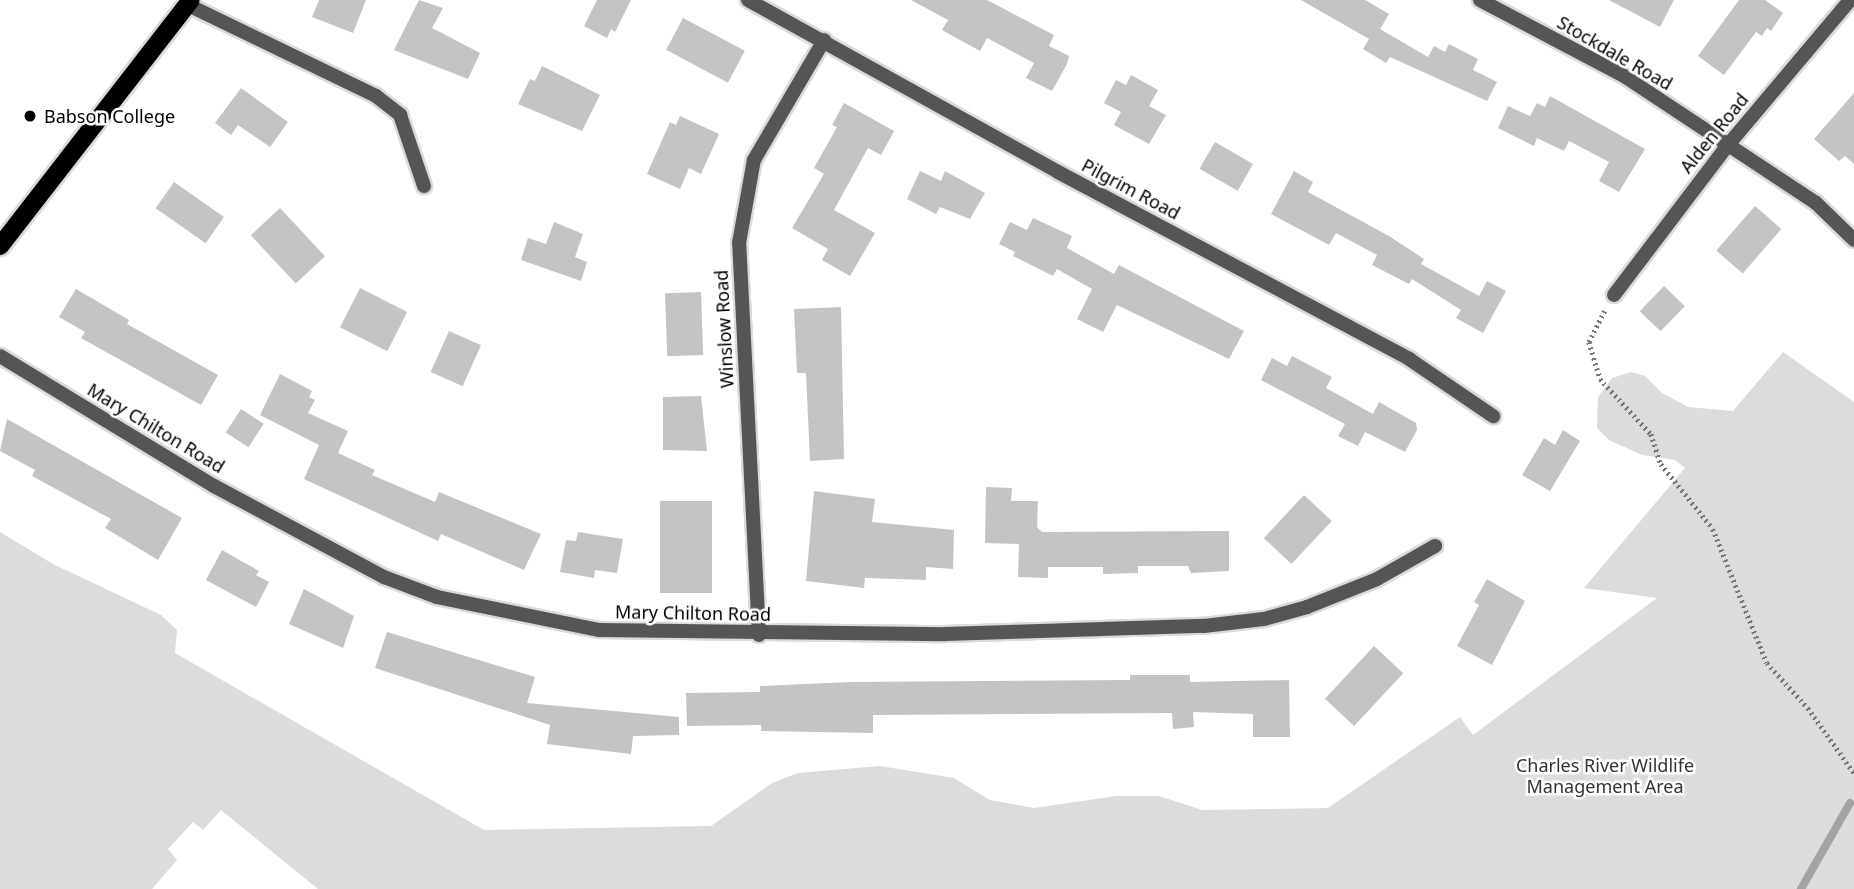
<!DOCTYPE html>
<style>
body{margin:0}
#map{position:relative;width:1854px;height:889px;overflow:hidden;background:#fff;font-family:"Noto Sans",sans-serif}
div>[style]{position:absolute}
.green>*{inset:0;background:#dcdcdc}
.stream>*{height:8px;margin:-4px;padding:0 4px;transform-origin:4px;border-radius:4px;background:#a3a3a3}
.building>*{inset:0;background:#c4c4c4;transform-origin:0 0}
.path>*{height:4.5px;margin-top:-2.25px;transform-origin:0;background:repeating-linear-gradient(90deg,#777 0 2px,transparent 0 5.5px)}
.roads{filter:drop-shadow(2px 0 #dbdbdb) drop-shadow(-2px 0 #dbdbdb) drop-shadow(0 2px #dbdbdb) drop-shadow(0 -2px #dbdbdb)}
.street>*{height:14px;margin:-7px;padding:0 7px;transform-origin:7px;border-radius:7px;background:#555}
.primary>*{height:18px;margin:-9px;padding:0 9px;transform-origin:9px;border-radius:9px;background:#000}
.dots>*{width:19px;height:19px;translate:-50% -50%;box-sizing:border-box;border:4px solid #fff;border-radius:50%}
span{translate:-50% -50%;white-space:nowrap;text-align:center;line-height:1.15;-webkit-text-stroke:5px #fff;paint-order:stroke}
.street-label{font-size:18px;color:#000}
.poi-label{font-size:18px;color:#000}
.left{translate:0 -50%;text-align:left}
.park-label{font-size:18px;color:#333}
</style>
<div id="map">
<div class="green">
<i style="clip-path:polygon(1783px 352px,1854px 402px,1854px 889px,318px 889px,221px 810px,203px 830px,193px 822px,168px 849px,177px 860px,152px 889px,0 889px,0 532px,53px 564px,161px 615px,177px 630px,175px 653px,484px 830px,711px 826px,772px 783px,798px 773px,880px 766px,954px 778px,990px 800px,1034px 808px,1116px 796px,1159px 796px,1202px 810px,1328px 808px,1460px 717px,1473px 735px,1657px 598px,1584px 588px,1685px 468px,1675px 460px,1642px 455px,1609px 440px,1597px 428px,1598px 397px,1612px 378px,1631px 372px,1645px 376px,1662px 393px,1688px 407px,1733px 411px)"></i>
</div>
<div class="stream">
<i style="left:1801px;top:889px;width:99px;rotate:-60.3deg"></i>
</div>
<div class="building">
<i style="clip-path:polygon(319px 0,366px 0,353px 33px,312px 17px)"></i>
<i style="clip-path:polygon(419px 0,443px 8px,432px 28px,480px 53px,468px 79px,394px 50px)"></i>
<i style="clip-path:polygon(597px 0,631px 0,615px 32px,611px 29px,607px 38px,584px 26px)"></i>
<i style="clip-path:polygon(911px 0,987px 0,1054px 35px,1049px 46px,1069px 56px,1067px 64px,1052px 91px,1026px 78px,1034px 63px,987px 38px,980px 51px,942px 30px,948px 20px)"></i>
<i style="clip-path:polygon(1301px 0,1365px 0,1389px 14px,1380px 29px,1428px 57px,1434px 46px,1445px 52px,1449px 44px,1478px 59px,1473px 70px,1497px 82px,1487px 101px,1390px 57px,1386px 63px,1363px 49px,1369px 39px)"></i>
<i style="clip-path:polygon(1609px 0,1674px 0,1660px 27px)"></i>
<i style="clip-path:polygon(1739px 0,1765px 0,1783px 13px,1771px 31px,1767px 28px,1762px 36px,1756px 32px,1724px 75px,1698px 56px)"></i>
<i style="left:683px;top:18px;width:70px;height:36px;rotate:28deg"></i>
<i style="clip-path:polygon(542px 66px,600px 95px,582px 131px,518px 104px,530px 79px,535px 81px)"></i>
<i style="clip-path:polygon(1131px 75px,1158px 90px,1149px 106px,1166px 115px,1149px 144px,1114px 125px,1121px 112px,1104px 103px,1116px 80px,1126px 85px)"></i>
<i style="clip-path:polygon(241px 88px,288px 122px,270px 147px,238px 125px,231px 135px,215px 123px)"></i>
<i style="clip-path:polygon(1854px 93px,1854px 164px,1845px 156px,1839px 161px,1814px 139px)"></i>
<i style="clip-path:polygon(1550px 96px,1645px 149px,1619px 192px,1599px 181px,1609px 162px,1569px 141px,1564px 151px,1537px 138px,1534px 146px,1498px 128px,1508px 106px,1530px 116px,1537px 103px,1545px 107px)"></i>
<i style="clip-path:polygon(844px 103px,894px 131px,881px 155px,868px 148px,834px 210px,875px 233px,850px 276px,822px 260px,828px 249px,792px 228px,824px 174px,814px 168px,837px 127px,832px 125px)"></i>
<i style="clip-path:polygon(680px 116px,719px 134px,701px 174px,689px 168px,680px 189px,647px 174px,670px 122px,676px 125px)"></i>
<i style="left:1215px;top:142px;width:44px;height:31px;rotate:30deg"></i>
<i style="clip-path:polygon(920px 171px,941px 181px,945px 171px,985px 193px,970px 219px,940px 207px,936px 214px,907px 199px)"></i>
<i style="clip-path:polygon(1294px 171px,1313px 182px,1308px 192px,1389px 236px,1424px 259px,1421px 264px,1479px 296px,1487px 281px,1506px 291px,1483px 333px,1456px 318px,1461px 310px,1412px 279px,1409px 284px,1372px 265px,1377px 255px,1336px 233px,1329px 245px,1271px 214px)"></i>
<i style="left:174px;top:182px;width:61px;height:32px;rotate:35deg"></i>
<i style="left:1755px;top:206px;width:35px;height:59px;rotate:41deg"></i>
<i style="left:280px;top:208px;width:66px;height:40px;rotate:47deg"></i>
<i style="clip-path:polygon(1033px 218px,1072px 236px,1067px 248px,1114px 274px,1119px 265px,1244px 331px,1229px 359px,1117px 305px,1103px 332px,1077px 319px,1092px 289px,1057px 269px,1053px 276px,1013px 256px,1015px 252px,999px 244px,1010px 222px,1027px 230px)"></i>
<i style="clip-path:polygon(554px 222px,583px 234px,575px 257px,587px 262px,581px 281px,521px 260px,528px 238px,546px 244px)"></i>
<i style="left:1664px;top:286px;width:29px;height:35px;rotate:44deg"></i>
<i style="left:360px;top:288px;width:53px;height:44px;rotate:27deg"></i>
<i style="clip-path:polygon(76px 289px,129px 320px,127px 324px,218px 375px,201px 405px,81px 338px,85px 332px,59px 317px)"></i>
<i style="left:701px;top:292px;width:63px;height:36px;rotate:88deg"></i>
<i style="clip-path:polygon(841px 307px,844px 459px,810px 461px,806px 373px,797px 373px,794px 309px)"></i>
<i style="left:449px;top:331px;width:35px;height:45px;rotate:24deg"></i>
<i style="clip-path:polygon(1292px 356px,1332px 377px,1326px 388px,1373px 414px,1379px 402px,1416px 423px,1417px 430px,1405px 452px,1365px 432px,1358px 446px,1338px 436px,1345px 424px,1261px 380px,1272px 358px,1287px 366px)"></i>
<i style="clip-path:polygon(280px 374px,312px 391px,309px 397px,315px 400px,308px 413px,348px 431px,338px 453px,375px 470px,372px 475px,435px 502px,439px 492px,541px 534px,524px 570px,441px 534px,438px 541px,304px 479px,319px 445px,260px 415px)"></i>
<i style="clip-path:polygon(701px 396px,707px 451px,663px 450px,663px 397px)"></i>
<i style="left:241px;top:409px;width:27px;height:28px;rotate:33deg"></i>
<i style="clip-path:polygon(7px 419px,182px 518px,158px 560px,105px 528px,111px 519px,32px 476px,35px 470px,0 451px)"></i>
<i style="clip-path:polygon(1563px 430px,1580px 441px,1550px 491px,1522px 475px,1544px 438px,1555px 445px)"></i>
<i style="clip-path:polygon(986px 487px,1012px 488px,1011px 501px,1038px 501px,1037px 527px,1042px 532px,1229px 531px,1229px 571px,1191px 573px,1188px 566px,1138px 566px,1138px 573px,1103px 574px,1103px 567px,1048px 567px,1048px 578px,1018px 577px,1019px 544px,985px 543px)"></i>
<i style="clip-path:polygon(814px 491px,875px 499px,872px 522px,954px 530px,953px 569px,926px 567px,926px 580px,865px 578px,864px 588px,806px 581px)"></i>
<i style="left:1304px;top:495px;width:38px;height:59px;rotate:43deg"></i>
<i style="left:712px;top:501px;width:92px;height:52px;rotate:90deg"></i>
<i style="clip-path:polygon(578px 532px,623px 539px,617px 573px,595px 570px,594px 578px,560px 572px,566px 540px,576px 541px)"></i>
<i style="clip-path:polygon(222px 550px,259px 571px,256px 575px,269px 582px,256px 607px,206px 580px)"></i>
<i style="clip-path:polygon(1487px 579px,1525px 601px,1492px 665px,1457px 646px,1479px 605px,1474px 602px)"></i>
<i style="clip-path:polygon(304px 589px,354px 616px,343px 648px,289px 624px)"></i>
<i style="clip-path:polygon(387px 632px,535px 677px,527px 703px,679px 717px,679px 735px,633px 736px,631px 754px,547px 744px,550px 725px,375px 668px)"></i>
<i style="left:1374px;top:646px;width:40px;height:72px;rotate:43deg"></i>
<i style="clip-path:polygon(1130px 675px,1190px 675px,1190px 682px,1289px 680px,1290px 737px,1253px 737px,1253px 714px,1193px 712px,1194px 727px,1173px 729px,1172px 713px,873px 715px,873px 733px,761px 731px,761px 725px,687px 726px,686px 693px,760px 692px,760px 686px,850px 682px,1130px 680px)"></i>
</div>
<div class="path">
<i style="left:1605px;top:311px;width:35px;rotate:117deg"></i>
<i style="left:1589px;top:342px;width:39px;rotate:73deg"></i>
<i style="left:1600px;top:379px;width:75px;rotate:47.2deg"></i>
<i style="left:1651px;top:434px;width:32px;rotate:72deg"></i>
<i style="left:1661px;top:464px;width:83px;rotate:51.3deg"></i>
<i style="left:1713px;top:529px;width:144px;rotate:68.1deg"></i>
<i style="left:1767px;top:663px;width:61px;rotate:47.7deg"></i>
<i style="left:1808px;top:708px;width:80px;rotate:54.7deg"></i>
</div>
<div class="roads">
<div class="street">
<i style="left:748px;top:0;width:355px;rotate:29deg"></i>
<i style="left:1058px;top:172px;width:398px;rotate:28deg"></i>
<i style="left:1409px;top:359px;width:102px;rotate:34.2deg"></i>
<i style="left:1480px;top:0;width:163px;rotate:27.8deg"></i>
<i style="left:1624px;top:76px;width:230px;rotate:33.5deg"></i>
<i style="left:1816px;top:203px;width:53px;rotate:44.2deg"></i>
<i style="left:188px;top:5px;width:209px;rotate:25.8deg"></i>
<i style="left:376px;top:96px;width:31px;rotate:38deg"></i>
<i style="left:400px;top:115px;width:75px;rotate:71.3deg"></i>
<i style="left:1614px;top:295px;width:188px;rotate:-52.8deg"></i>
<i style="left:1728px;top:145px;width:189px;rotate:-49.9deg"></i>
<i style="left:0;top:356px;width:250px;rotate:31.3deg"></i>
<i style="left:214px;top:486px;width:193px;rotate:28.2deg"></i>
<i style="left:384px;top:577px;width:57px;rotate:20.7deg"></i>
<i style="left:437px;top:597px;width:165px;rotate:11.5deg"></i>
<i style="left:599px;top:630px;width:346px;rotate:0.7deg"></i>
<i style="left:945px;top:634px;width:259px;rotate:-1.8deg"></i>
<i style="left:1204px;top:626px;width:60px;rotate:-6.7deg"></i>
<i style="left:1264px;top:619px;width:45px;rotate:-15.6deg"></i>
<i style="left:1307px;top:607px;width:75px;rotate:-21.8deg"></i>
<i style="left:1377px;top:579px;width:67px;rotate:-29.6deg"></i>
<i style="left:759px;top:635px;width:393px;rotate:-92.9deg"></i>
<i style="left:739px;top:243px;width:84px;rotate:-79.8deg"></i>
<i style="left:754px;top:160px;width:139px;rotate:-59.7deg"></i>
</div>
<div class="primary">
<i style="left:0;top:246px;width:311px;rotate:-52.2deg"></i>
</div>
</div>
<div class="dots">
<i style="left:30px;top:116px;background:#000"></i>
</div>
<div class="street-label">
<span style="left:1615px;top:53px;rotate:30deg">Stockdale Road</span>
<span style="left:1714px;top:133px;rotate:-51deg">Alden Road</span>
<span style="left:1131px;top:189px;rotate:28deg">Pilgrim Road</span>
<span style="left:724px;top:329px;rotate:-93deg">Winslow Road</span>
<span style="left:156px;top:428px;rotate:31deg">Mary Chilton Road</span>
<span style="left:693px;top:613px;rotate:1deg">Mary Chilton Road</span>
</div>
<div class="poi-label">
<span class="left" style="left:44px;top:116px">Babson College</span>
</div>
<div class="park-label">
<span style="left:1605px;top:776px">Charles River Wildlife<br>Management Area</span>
</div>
</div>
